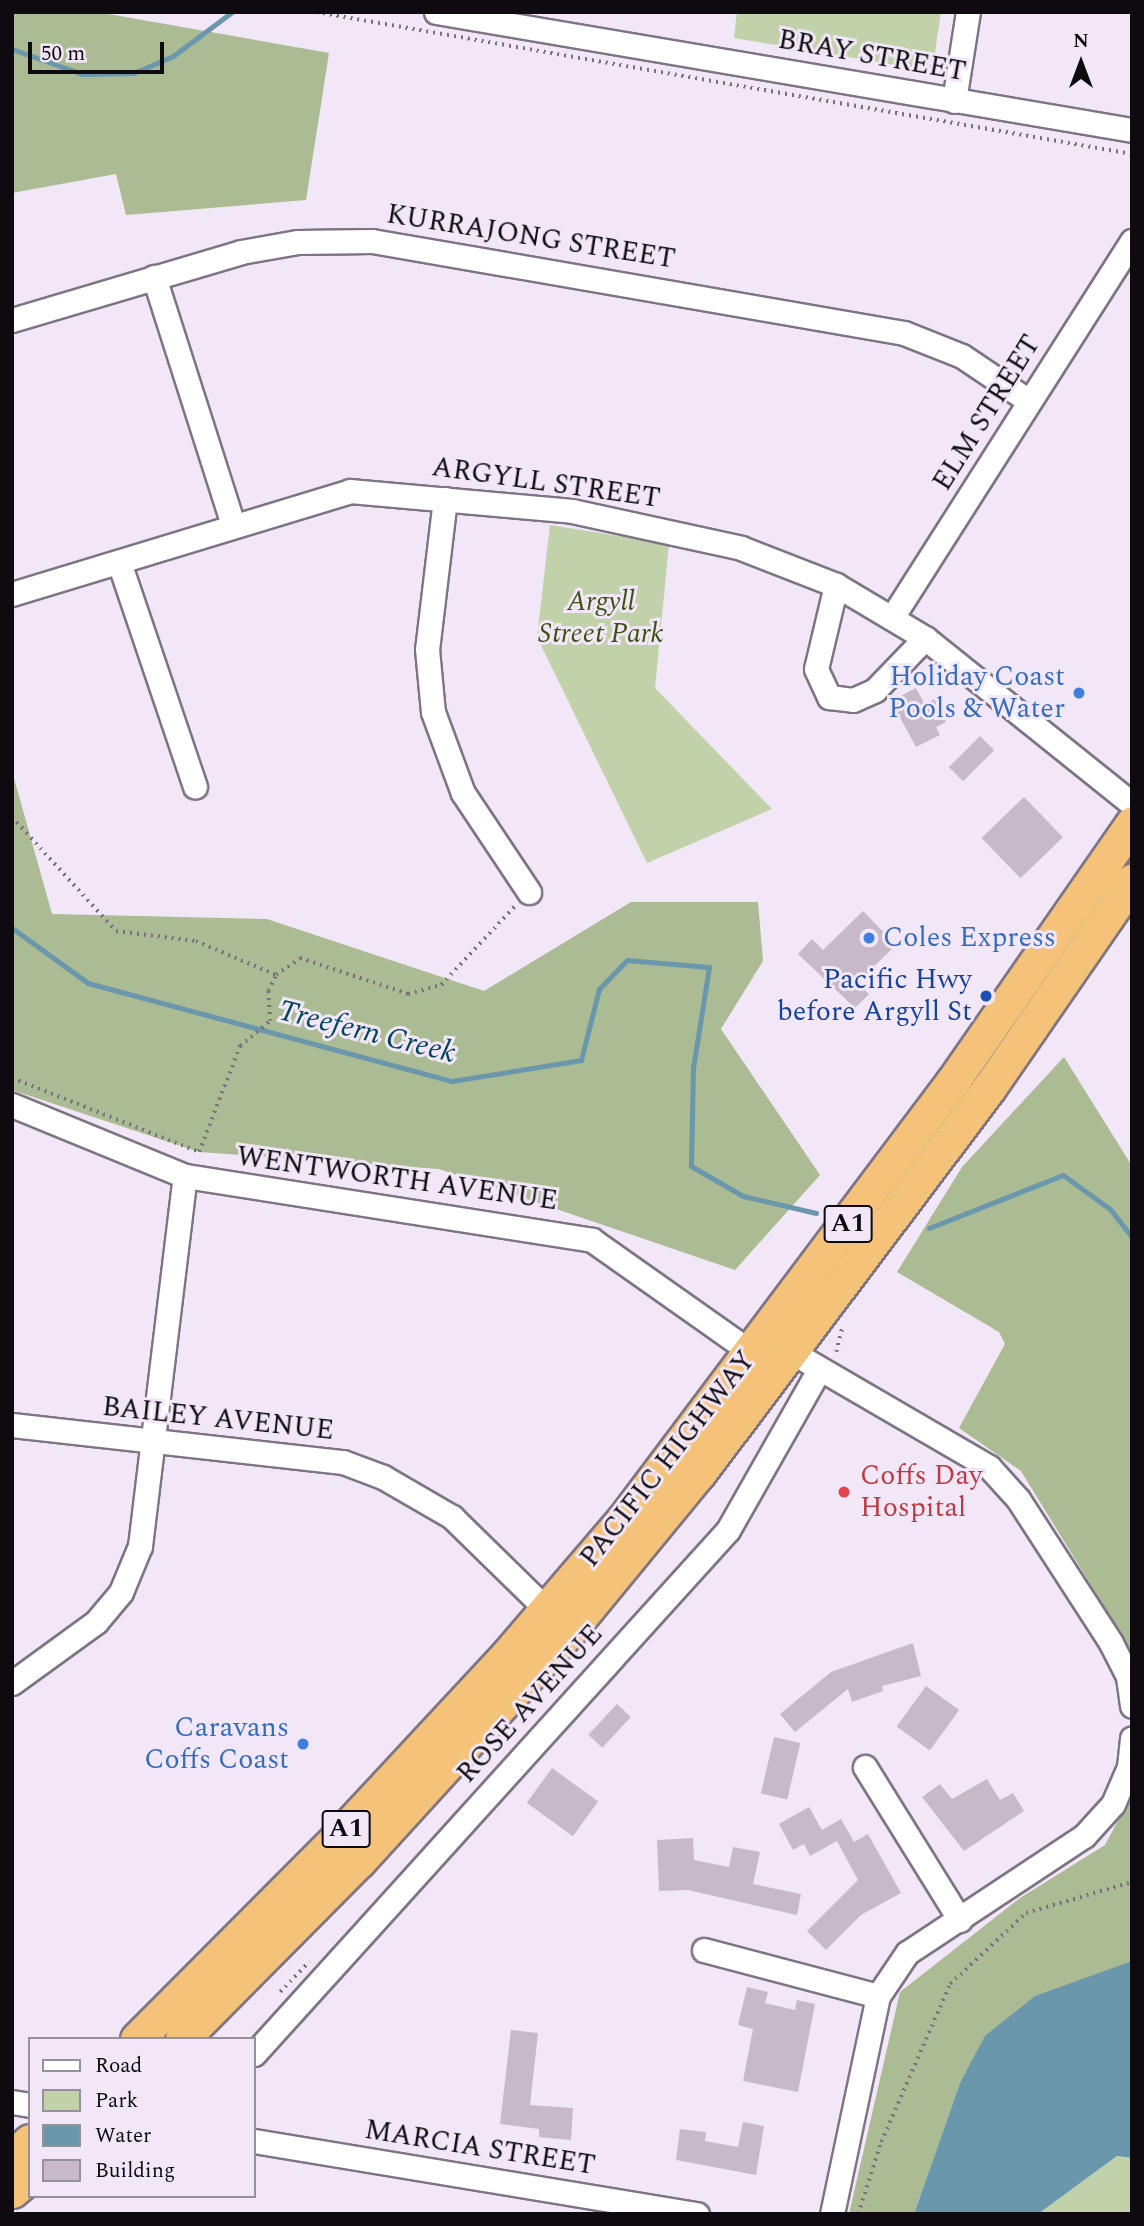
<!DOCTYPE html>
<style>
body{margin:0}
#map{position:relative;width:1144px;height:2226px;overflow:hidden;background:#f2e7f7;font-family:Spectral,serif}
div>[style]{position:absolute}
.green>*{inset:0;background:#c1d1a9}
.forest>*{inset:0;background:#abbb93}
.water>*{inset:0;background:#6a97ac}
.stream>*{height:5px;margin:-2.5px;padding:0 2.5px;transform-origin:2.5px;border-radius:2.5px;background:#6a97ac}
.building>*{inset:0;background:#c7b9c7;transform-origin:0 0}
.path>*{height:3.5px;margin-top:-1.75px;transform-origin:0;background:repeating-linear-gradient(90deg,#79727c 0 2px,transparent 0 7px)}
.roads{filter:drop-shadow(2px 0 #7e7483) drop-shadow(-2px 0 #7e7483) drop-shadow(0 2px #7e7483) drop-shadow(0 -2px #7e7483)}
.minor>*{height:23px;margin:-11.5px;padding:0 11.5px;transform-origin:11.5px;border-radius:11.5px;background:#fff}
.highway>*{height:33px;margin:-16.5px;padding:0 16.5px;transform-origin:16.5px;border-radius:16.5px;background:#f4c279}
.dots>*{width:19px;height:19px;translate:-50% -50%;box-sizing:border-box;border:4px solid #f2e7f7;border-radius:50%}
span{translate:-50% -50%;white-space:nowrap;text-align:center;line-height:1.15;-webkit-text-stroke:6px #f2e7f7;paint-order:stroke}
.shield-label span{padding:2px 5px;background:#f2e7f7;border:2px solid;border-radius:5px;-webkit-text-stroke-width:0}
.shield-label{font-size:26px;color:#0e0a0f;font-weight:700}
.street-label{font-size:28px;color:#0e0a0f}
.park-label{font-size:28px;color:#3e5114;font-style:italic}
.shop-label{font-size:28px;color:#366cbe}
.right{translate:-100% -50%;text-align:right}
.left{translate:0 -50%;text-align:left}
.transit-label{font-size:28px;color:#164399}
.health-label{font-size:28px;color:#be3a42}
.water-label{font-size:30px;color:#04465d;font-style:italic}
.frame{position:absolute;inset:0;border:14px solid #0e0a0f;pointer-events:none}
.legend{position:absolute;left:28px;top:2037px;width:228px;height:161px;box-sizing:border-box;background:#f2e7f7;border:2px solid #978f9a;margin:0;padding:9px 12px;list-style:none;font-size:21px;color:#0e0a0f}
.legend li{display:flex;align-items:center;gap:14px;height:35px}
.legend b{width:35px;border:2px solid #978f9a}
.north{position:absolute;left:1046px;top:28px;width:70px;height:70px;-webkit-text-stroke:5px #f2e7f7;paint-order:stroke;rotate:0deg;font-size:19px;font-weight:700;line-height:28px;text-align:center;color:#0e0a0f}
.north::after{content:'';display:block;margin:auto;width:24px;height:32px;background:#0e0a0f;clip-path:polygon(50% 0,100% 100%,50% 72%,0 100%)}
.scale{position:absolute;left:28px;top:42px;width:136px;height:32px;box-sizing:border-box;border:4px solid #0e0a0f;border-top:0;padding-left:9px;font-size:21px;line-height:24px;white-space:nowrap;color:#0e0a0f;-webkit-text-stroke:5px #f2e7f7;paint-order:stroke}
</style>
<div id="map">
<div class="green">
<i style="clip-path:polygon(737px 12px,941px 12px,934px 59px,920px 69px,734px 38px)"></i>
<i style="clip-path:polygon(550px 525px,669px 544px,655px 688px,772px 809px,647px 863px,537px 637px)"></i>
<i style="clip-path:polygon(1117px 2156px,1132px 2158px,1132px 2214px,1038px 2214px)"></i>
</div>
<div class="forest">
<i style="clip-path:polygon(12px 12px,97px 12px,329px 53px,306px 200px,126px 215px,116px 174px,12px 193px)"></i>
<i style="clip-path:polygon(12px 771px,52px 914px,267px 919px,484px 991px,631px 902px,758px 902px,763px 961px,721px 1029px,820px 1175px,735px 1270px,439px 1169px,199px 1152px,12px 1090px)"></i>
<i style="clip-path:polygon(1064px 1057px,1132px 1166px,1132px 1652px,1021px 1471px,959px 1428px,1005px 1344px,999px 1332px,897px 1272px,962px 1167px)"></i>
<i style="clip-path:polygon(1132px 1794px,1132px 1961px,960px 2083px,914px 2214px,849px 2214px,900px 1992px,1020px 1898px,1105px 1845px)"></i>
</div>
<div class="water">
<i style="clip-path:polygon(1132px 1961px,1132px 2158px,1117px 2156px,1038px 2214px,914px 2214px,960px 2083px,985px 2036px,1035px 1996px)"></i>
</div>
<div class="stream">
<i style="left:12px;top:49px;width:74px;rotate:19.7deg"></i>
<i style="left:82px;top:74px;width:52px;rotate:-1.1deg"></i>
<i style="left:134px;top:73px;width:43px;rotate:-23.6deg"></i>
<i style="left:173px;top:56px;width:74px;rotate:-36.7deg"></i>
<i style="left:12px;top:928px;width:94px;rotate:35.9deg"></i>
<i style="left:88px;top:983px;width:377px;rotate:15.1deg"></i>
<i style="left:452px;top:1081px;width:131px;rotate:-9.2deg"></i>
<i style="left:581px;top:1060px;width:73px;rotate:-75.8deg"></i>
<i style="left:599px;top:989px;width:40px;rotate:-46deg"></i>
<i style="left:627px;top:960px;width:82px;rotate:4.9deg"></i>
<i style="left:709px;top:967px;width:102px;rotate:99deg"></i>
<i style="left:693px;top:1068px;width:98px;rotate:91.2deg"></i>
<i style="left:691px;top:1166px;width:60px;rotate:30deg"></i>
<i style="left:743px;top:1196px;width:75px;rotate:13.1deg"></i>
<i style="left:929px;top:1228px;width:144px;rotate:-21.6deg"></i>
<i style="left:1063px;top:1175px;width:58px;rotate:35.9deg"></i>
<i style="left:1110px;top:1209px;width:36px;rotate:52deg"></i>
</div>
<div class="building">
<i style="clip-path:polygon(916px 688px,925px 705px,934px 699px,946px 722px,936px 727px,940px 735px,916px 747px,891px 701px)"></i>
<i style="left:980px;top:736px;width:20px;height:44px;rotate:45deg"></i>
<i style="left:1024px;top:797px;width:56px;height:59px;rotate:46deg"></i>
<i style="clip-path:polygon(863px 911px,896px 945px,857px 983px,869px 994px,855px 1008px,798px 954px,812px 939px,823px 950px)"></i>
<i style="clip-path:polygon(913px 1643px,921px 1676px,882px 1686px,883px 1691px,852px 1702px,848px 1689px,795px 1732px,780px 1714px,831px 1672px)"></i>
<i style="left:926px;top:1686px;width:41px;height:50px;rotate:36deg"></i>
<i style="left:617px;top:1704px;width:19px;height:42px;rotate:43deg"></i>
<i style="left:774px;top:1737px;width:27px;height:58px;rotate:13deg"></i>
<i style="left:552px;top:1768px;width:57px;height:43px;rotate:36deg"></i>
<i style="clip-path:polygon(987px 1779px,1000px 1800px,1013px 1793px,1024px 1811px,964px 1851px,922px 1797px,940px 1784px,952px 1799px)"></i>
<i style="clip-path:polygon(809px 1807px,822px 1830px,841px 1819px,854px 1842px,868px 1834px,901px 1893px,861px 1915px,826px 1950px,807px 1931px,858px 1880px,837px 1841px,810px 1856px,804px 1844px,793px 1850px,779px 1824px)"></i>
<i style="clip-path:polygon(693px 1838px,694px 1860px,729px 1867px,733px 1847px,760px 1852px,753px 1884px,801px 1894px,797px 1915px,688px 1890px,659px 1891px,657px 1840px)"></i>
<i style="clip-path:polygon(747px 1987px,768px 1992px,765px 2003px,795px 2010px,797px 2000px,815px 2004px,798px 2092px,743px 2081px,753px 2029px,738px 2025px)"></i>
<i style="clip-path:polygon(511px 2030px,538px 2033px,530px 2105px,573px 2108px,571px 2140px,539px 2137px,539px 2129px,500px 2124px)"></i>
<i style="clip-path:polygon(743px 2122px,764px 2126px,756px 2175px,676px 2160px,680px 2129px,706px 2132px,705px 2141px,738px 2147px)"></i>
</div>
<div class="path">
<i style="left:316px;top:12px;width:828px;rotate:9.87deg"></i>
<i style="left:917px;top:72px;width:24px;rotate:-22deg"></i>
<i style="left:12px;top:817px;width:154px;rotate:47.6deg"></i>
<i style="left:116px;top:931px;width:81px;rotate:7.1deg"></i>
<i style="left:196px;top:941px;width:87px;rotate:23deg"></i>
<i style="left:12px;top:1078px;width:201px;rotate:21.6deg"></i>
<i style="left:199px;top:1152px;width:114px;rotate:-68.9deg"></i>
<i style="left:240px;top:1046px;width:39px;rotate:-40deg"></i>
<i style="left:270px;top:1021px;width:30px;rotate:-94deg"></i>
<i style="left:268px;top:991px;width:18px;rotate:-63deg"></i>
<i style="left:276px;top:975px;width:29px;rotate:-35deg"></i>
<i style="left:300px;top:958px;width:114px;rotate:18.4deg"></i>
<i style="left:408px;top:994px;width:34px;rotate:-15deg"></i>
<i style="left:441px;top:985px;width:108px;rotate:-46.9deg"></i>
<i style="left:836px;top:1352px;width:25px;rotate:-76deg"></i>
<i style="left:280px;top:1992px;width:42px;rotate:-46deg"></i>
<i style="left:858px;top:2214px;width:76px;rotate:-72.3deg"></i>
<i style="left:881px;top:2142px;width:172px;rotate:-66.4deg"></i>
<i style="left:950px;top:1984px;width:104px;rotate:-43.1deg"></i>
<i style="left:1026px;top:1913px;width:110px;rotate:-16.3deg"></i>
</div>
<div class="roads">
<div class="minor">
<i style="left:436px;top:12px;width:706px;rotate:9.62deg"></i>
<i style="left:954px;top:101px;width:90px;rotate:-81.1deg"></i>
<i style="left:154px;top:277px;width:260px;rotate:72.3deg"></i>
<i style="left:12px;top:320px;width:239px;rotate:-16.5deg"></i>
<i style="left:241px;top:252px;width:58px;rotate:-10deg"></i>
<i style="left:298px;top:242px;width:74px;rotate:-0.8deg"></i>
<i style="left:372px;top:241px;width:540px;rotate:9.81deg"></i>
<i style="left:904px;top:333px;width:62px;rotate:21.6deg"></i>
<i style="left:962px;top:356px;width:81px;rotate:33.9deg"></i>
<i style="left:445px;top:499px;width:151px;rotate:96.8deg"></i>
<i style="left:427px;top:649px;width:63px;rotate:84.6deg"></i>
<i style="left:433px;top:712px;width:86px;rotate:69.7deg"></i>
<i style="left:463px;top:793px;width:119px;rotate:56.3deg"></i>
<i style="left:119px;top:562px;width:237px;rotate:71.3deg"></i>
<i style="left:836px;top:585px;width:86px;rotate:103.4deg"></i>
<i style="left:816px;top:669px;width:31px;rotate:65deg"></i>
<i style="left:829px;top:697px;width:24px;rotate:7deg"></i>
<i style="left:853px;top:700px;width:24px;rotate:-24deg"></i>
<i style="left:875px;top:690px;width:72px;rotate:-46.1deg"></i>
<i style="left:12px;top:594px;width:353px;rotate:-16.9deg"></i>
<i style="left:350px;top:491px;width:223px;rotate:5.1deg"></i>
<i style="left:572px;top:511px;width:173px;rotate:12.3deg"></i>
<i style="left:741px;top:548px;width:102px;rotate:21.3deg"></i>
<i style="left:836px;top:585px;width:104px;rotate:30.8deg"></i>
<i style="left:925px;top:638px;width:265px;rotate:38.7deg"></i>
<i style="left:893px;top:616px;width:445px;rotate:-57.5deg"></i>
<i style="left:12px;top:1105px;width:187px;rotate:22.3deg"></i>
<i style="left:185px;top:1176px;width:412px;rotate:8.9deg"></i>
<i style="left:592px;top:1240px;width:196px;rotate:35.2deg"></i>
<i style="left:807px;top:1361px;width:211px;rotate:30.2deg"></i>
<i style="left:989px;top:1467px;width:43px;rotate:47.8deg"></i>
<i style="left:1018px;top:1499px;width:171px;rotate:57.1deg"></i>
<i style="left:1111px;top:1643px;width:38px;rotate:63deg"></i>
<i style="left:1128px;top:1677px;width:29px;rotate:82deg"></i>
<i style="left:12px;top:1425px;width:333px;rotate:6.4deg"></i>
<i style="left:343px;top:1462px;width:43px;rotate:20.6deg"></i>
<i style="left:383px;top:1477px;width:80px;rotate:30.1deg"></i>
<i style="left:452px;top:1517px;width:147px;rotate:44.4deg"></i>
<i style="left:12px;top:1683px;width:104px;rotate:-36deg"></i>
<i style="left:96px;top:1622px;width:39px;rotate:-50deg"></i>
<i style="left:121px;top:1592px;width:50px;rotate:-67.6deg"></i>
<i style="left:140px;top:1546px;width:373px;rotate:-83.1deg"></i>
<i style="left:865px;top:1767px;width:180px;rotate:58.2deg"></i>
<i style="left:704px;top:1950px;width:180px;rotate:14.8deg"></i>
<i style="left:254px;top:2054px;width:707px;rotate:-47.87deg"></i>
<i style="left:728px;top:1530px;width:184px;rotate:-60.4deg"></i>
<i style="left:12px;top:2102px;width:18px;rotate:9deg"></i>
<i style="left:254px;top:2141px;width:449px;rotate:9.4deg"></i>
<i style="left:832px;top:2214px;width:223px;rotate:-78.1deg"></i>
<i style="left:878px;top:1996px;width:52px;rotate:-56deg"></i>
<i style="left:907px;top:1953px;width:212px;rotate:-33.5deg"></i>
<i style="left:1084px;top:1836px;width:43px;rotate:-47.8deg"></i>
<i style="left:1113px;top:1804px;width:40px;rotate:-66.6deg"></i>
<i style="left:1129px;top:1767px;width:29px;rotate:-84deg"></i>
</div>
<div class="highway">
<i style="left:137px;top:2039px;width:284px;rotate:-45.1deg"></i>
<i style="left:337px;top:1838px;width:251px;rotate:-47.1deg"></i>
<i style="left:508px;top:1654px;width:177px;rotate:-49.4deg"></i>
<i style="left:623px;top:1520px;width:549px;rotate:-53.07deg"></i>
<i style="left:953px;top:1081px;width:314px;rotate:-55.2deg"></i>
<i style="left:182px;top:2039px;width:250px;rotate:-45.2deg"></i>
<i style="left:358px;top:1862px;width:313px;rotate:-47.6deg"></i>
<i style="left:569px;top:1631px;width:205px;rotate:-50.6deg"></i>
<i style="left:699px;top:1473px;width:482px;rotate:-53deg"></i>
<i style="left:989px;top:1088px;width:252px;rotate:-55.4deg"></i>
<i style="left:12px;top:2157px;width:24px;rotate:-42deg"></i>
<i style="left:12px;top:2191px;width:23px;rotate:-40deg"></i>
</div>
</div>
<div class="dots">
<i style="left:1079px;top:693px;background:#3f7fe0"></i>
<i style="left:869px;top:938px;background:#3f7fe0"></i>
<i style="left:986px;top:996px;background:#1a4fb4"></i>
<i style="left:844px;top:1492px;background:#e0444e"></i>
<i style="left:303px;top:1744px;background:#3f7fe0"></i>
</div>
<div class="shield-label">
<span style="left:848px;top:1224px">A1</span>
<span style="left:346px;top:1829px">A1</span>
</div>
<div class="street-label">
<span style="left:872px;top:56px;rotate:10deg">BRAY STREET</span>
<span style="left:531px;top:237px;rotate:9deg">KURRAJONG STREET</span>
<span style="left:987px;top:413px;rotate:-58deg">ELM STREET</span>
<span style="left:546px;top:483px;rotate:8deg">ARGYLL STREET</span>
<span style="left:397px;top:1179px;rotate:8deg">WENTWORTH AVENUE</span>
<span style="left:218px;top:1419px;rotate:6deg">BAILEY AVENUE</span>
<span style="left:668px;top:1459px;rotate:-52deg">PACIFIC HIGHWAY</span>
<span style="left:530px;top:1704px;rotate:-48deg">ROSE AVENUE</span>
<span style="left:480px;top:2148px;rotate:9deg">MARCIA STREET</span>
</div>
<div class="park-label">
<span style="left:601px;top:618px">Argyll<br>Street Park</span>
</div>
<div class="shop-label">
<span class="right" style="left:1065px;top:693px">Holiday Coast<br>Pools &amp; Water</span>
<span class="left" style="left:883px;top:938px">Coles Express</span>
<span class="right" style="left:289px;top:1744px">Caravans<br>Coffs Coast</span>
</div>
<div class="transit-label">
<span class="right" style="left:972px;top:996px">Pacific Hwy<br>before Argyll St</span>
</div>
<div class="health-label">
<span class="left" style="left:860px;top:1492px">Coffs Day<br>Hospital</span>
</div>
<div class="water-label">
<span style="left:367px;top:1032px;rotate:14deg">Treefern Creek</span>
</div>
<div class="frame"></div>
<ul class="legend">
<li><b style="height:9px;background:#fff"></b>Road</li>
<li><b style="height:19px;background:#c1d1a9"></b>Park</li>
<li><b style="height:19px;background:#6a97ac"></b>Water</li>
<li><b style="height:19px;background:#c7b9c7"></b>Building</li>
</ul>
<div class="north">N</div>
<div class="scale">50 m</div>
</div>
